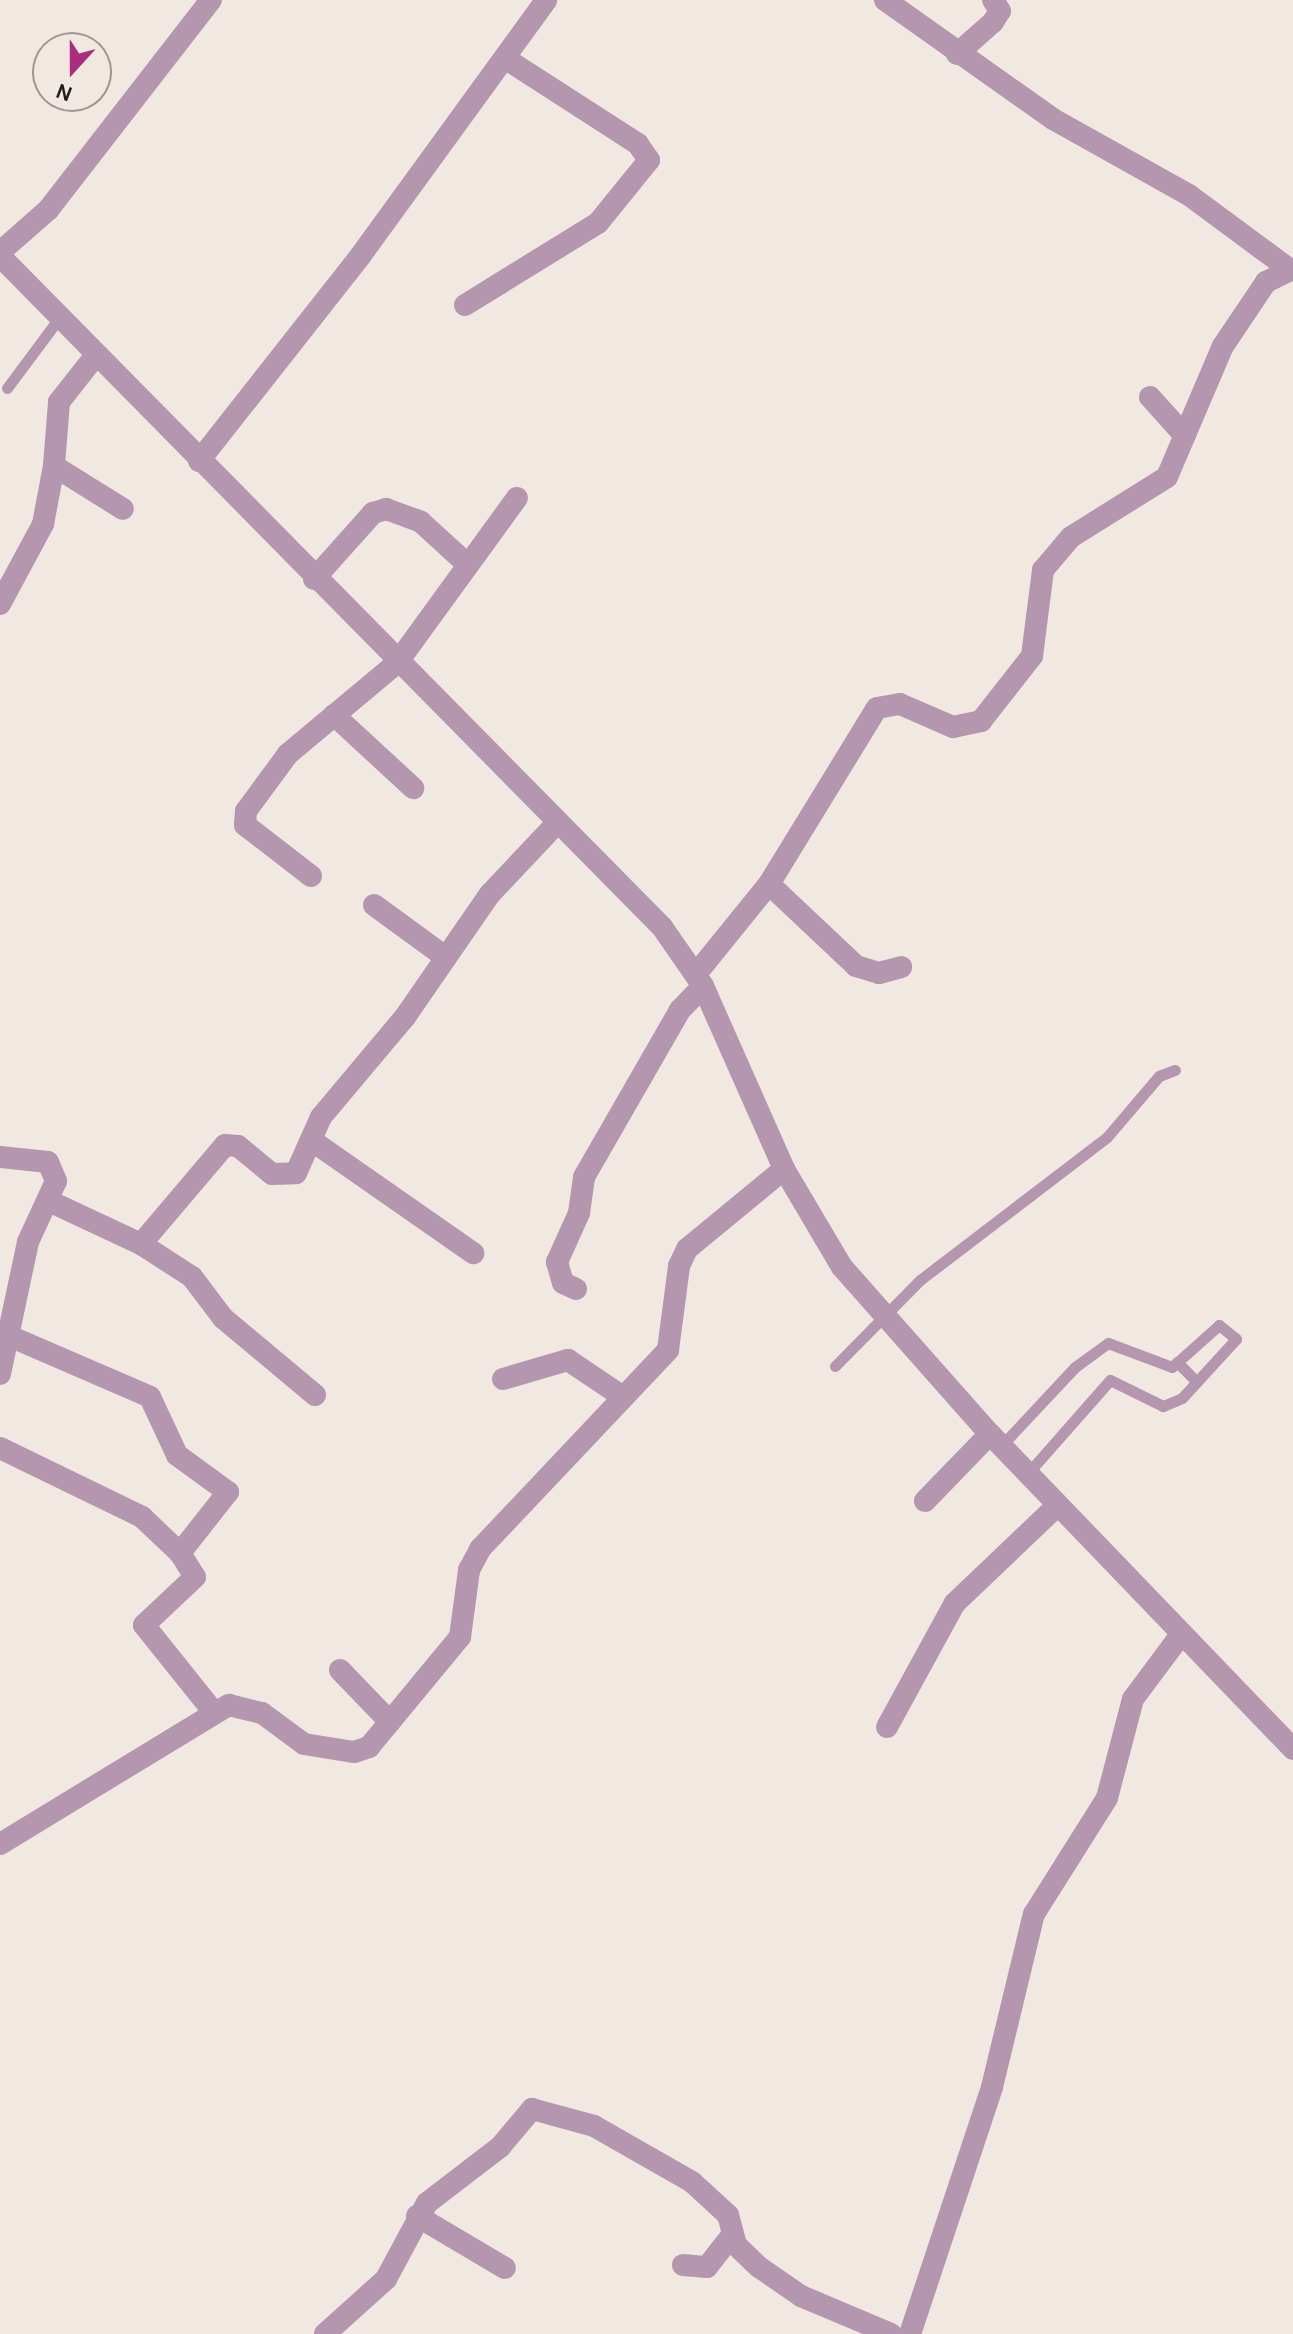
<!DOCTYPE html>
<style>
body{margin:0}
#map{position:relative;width:1293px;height:2334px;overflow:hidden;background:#f1e8e2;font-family:Karla,sans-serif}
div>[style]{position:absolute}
.service>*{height:11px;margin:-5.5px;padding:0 5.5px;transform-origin:5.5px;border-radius:5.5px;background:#b596af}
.minor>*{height:22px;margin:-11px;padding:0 11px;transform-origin:11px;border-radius:11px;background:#b596af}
.tertiary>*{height:22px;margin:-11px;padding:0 11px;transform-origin:11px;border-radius:11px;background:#b596af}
span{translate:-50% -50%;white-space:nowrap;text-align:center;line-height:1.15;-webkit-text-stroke:8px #f1e8e2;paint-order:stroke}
.north{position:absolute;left:32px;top:32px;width:80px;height:80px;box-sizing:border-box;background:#f1e8e2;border:2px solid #9d9692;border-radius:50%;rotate:201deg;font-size:22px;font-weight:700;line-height:32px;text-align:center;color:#201c1a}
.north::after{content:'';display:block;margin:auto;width:28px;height:36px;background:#ab2e7e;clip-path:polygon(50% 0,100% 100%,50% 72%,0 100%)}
</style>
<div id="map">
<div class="service">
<i style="left:7px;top:388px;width:89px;rotate:-53.3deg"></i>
<i style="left:1177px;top:1362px;width:28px;rotate:45deg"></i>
<i style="left:835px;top:1366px;width:121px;rotate:-45.3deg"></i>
<i style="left:920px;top:1280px;width:235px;rotate:-37.4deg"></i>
<i style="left:1107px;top:1137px;width:80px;rotate:-49.6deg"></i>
<i style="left:1159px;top:1076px;width:17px;rotate:-21deg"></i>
<i style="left:1002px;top:1445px;width:107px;rotate:-46.9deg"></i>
<i style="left:1075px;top:1367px;width:41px;rotate:-36deg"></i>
<i style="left:1108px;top:1343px;width:68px;rotate:20.6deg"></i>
<i style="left:1172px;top:1367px;width:63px;rotate:-41.8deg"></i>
<i style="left:1219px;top:1325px;width:22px;rotate:39deg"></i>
<i style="left:1236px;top:1339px;width:80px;rotate:132.5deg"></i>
<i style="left:1182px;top:1398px;width:21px;rotate:157deg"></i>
<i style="left:1163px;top:1406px;width:59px;rotate:-153.9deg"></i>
<i style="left:1110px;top:1380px;width:124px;rotate:131.4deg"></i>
</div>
<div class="minor">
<i style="left:885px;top:0;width:206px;rotate:35.3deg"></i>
<i style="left:1053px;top:119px;width:156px;rotate:29.2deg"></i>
<i style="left:1189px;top:195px;width:124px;rotate:36.5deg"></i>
<i style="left:957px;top:54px;width:48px;rotate:-41.6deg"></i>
<i style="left:993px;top:22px;width:13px;rotate:-58deg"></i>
<i style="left:1000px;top:11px;width:13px;rotate:-122deg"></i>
<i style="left:0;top:252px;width:64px;rotate:-41.2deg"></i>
<i style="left:48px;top:210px;width:266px;rotate:-52.2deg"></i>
<i style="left:465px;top:305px;width:156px;rotate:-31.7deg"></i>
<i style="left:598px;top:223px;width:81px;rotate:-51deg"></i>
<i style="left:649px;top:160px;width:19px;rotate:-125deg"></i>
<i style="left:638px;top:144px;width:157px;rotate:-147.2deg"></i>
<i style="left:96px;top:355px;width:60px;rotate:128.2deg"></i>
<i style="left:59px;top:402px;width:64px;rotate:94.5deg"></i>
<i style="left:54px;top:466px;width:81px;rotate:31.9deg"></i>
<i style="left:1150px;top:397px;width:52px;rotate:48.1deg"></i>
<i style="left:199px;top:461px;width:262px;rotate:-51.8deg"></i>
<i style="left:361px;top:255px;width:315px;rotate:-54deg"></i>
<i style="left:314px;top:579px;width:89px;rotate:-48.2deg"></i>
<i style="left:373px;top:513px;width:14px;rotate:-17deg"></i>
<i style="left:386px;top:509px;width:37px;rotate:20deg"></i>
<i style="left:421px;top:522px;width:62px;rotate:42.4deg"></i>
<i style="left:0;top:604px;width:91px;rotate:-61.7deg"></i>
<i style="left:43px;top:524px;width:59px;rotate:-79.3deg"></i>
<i style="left:334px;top:715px;width:108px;rotate:42.7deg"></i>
<i style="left:311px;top:876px;width:83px;rotate:-142.3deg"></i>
<i style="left:245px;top:825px;width:14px;rotate:-86deg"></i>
<i style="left:246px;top:811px;width:71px;rotate:-53.6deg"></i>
<i style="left:288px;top:754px;width:142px;rotate:-39.9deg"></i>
<i style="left:397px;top:663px;width:204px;rotate:-54deg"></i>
<i style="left:769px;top:884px;width:120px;rotate:43.3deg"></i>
<i style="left:856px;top:966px;width:24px;rotate:17deg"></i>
<i style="left:879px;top:973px;width:23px;rotate:-15deg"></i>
<i style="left:374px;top:905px;width:87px;rotate:36.1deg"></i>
<i style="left:696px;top:974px;width:116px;rotate:-51deg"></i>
<i style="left:769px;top:884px;width:206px;rotate:-58.5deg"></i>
<i style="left:877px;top:708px;width:23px;rotate:-10deg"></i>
<i style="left:900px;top:704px;width:58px;rotate:23.5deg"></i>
<i style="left:953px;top:727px;width:29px;rotate:-12deg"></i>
<i style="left:981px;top:721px;width:83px;rotate:-51.9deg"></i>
<i style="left:1032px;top:656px;width:87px;rotate:-82.7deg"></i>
<i style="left:1043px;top:570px;width:43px;rotate:-49.7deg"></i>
<i style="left:1071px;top:537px;width:113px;rotate:-32deg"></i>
<i style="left:1167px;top:477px;width:142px;rotate:-66.9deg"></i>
<i style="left:1223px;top:346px;width:77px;rotate:-56.1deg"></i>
<i style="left:1266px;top:282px;width:30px;rotate:-26deg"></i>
<i style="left:311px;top:1140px;width:198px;rotate:34.9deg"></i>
<i style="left:0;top:1157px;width:48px;rotate:5.9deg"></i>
<i style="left:48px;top:1162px;width:21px;rotate:67deg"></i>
<i style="left:56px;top:1181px;width:67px;rotate:114.7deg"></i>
<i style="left:28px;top:1242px;width:135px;rotate:102deg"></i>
<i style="left:49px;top:1201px;width:102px;rotate:25.1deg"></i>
<i style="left:141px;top:1244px;width:61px;rotate:32.9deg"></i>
<i style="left:192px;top:1277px;width:51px;rotate:52.9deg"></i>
<i style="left:223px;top:1318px;width:120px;rotate:39.9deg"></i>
<i style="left:141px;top:1244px;width:130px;rotate:-49.7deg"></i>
<i style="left:225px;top:1145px;width:13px;rotate:4deg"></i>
<i style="left:238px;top:1146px;width:44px;rotate:39.5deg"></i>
<i style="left:272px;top:1174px;width:24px;rotate:-2deg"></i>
<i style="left:296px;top:1173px;width:61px;rotate:-65.9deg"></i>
<i style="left:321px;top:1117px;width:131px;rotate:-50deg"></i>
<i style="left:405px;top:1017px;width:150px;rotate:-55.4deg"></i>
<i style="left:490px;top:894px;width:98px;rotate:-46.7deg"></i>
<i style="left:576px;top:1289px;width:14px;rotate:-155deg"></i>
<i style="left:563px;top:1283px;width:22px;rotate:-106deg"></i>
<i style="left:557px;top:1262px;width:54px;rotate:-65.8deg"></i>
<i style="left:579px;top:1213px;width:36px;rotate:-82deg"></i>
<i style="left:584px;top:1177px;width:193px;rotate:-60.1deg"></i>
<i style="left:680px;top:1010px;width:33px;rotate:-46deg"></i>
<i style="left:7px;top:1335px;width:156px;rotate:23.4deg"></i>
<i style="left:150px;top:1397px;width:64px;rotate:65deg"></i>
<i style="left:177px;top:1455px;width:63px;rotate:36deg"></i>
<i style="left:228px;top:1492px;width:78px;rotate:128.2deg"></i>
<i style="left:503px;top:1379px;width:68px;rotate:-16.3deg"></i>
<i style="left:568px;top:1360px;width:63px;rotate:33.9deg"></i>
<i style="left:0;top:1448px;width:158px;rotate:25.9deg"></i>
<i style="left:142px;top:1517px;width:52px;rotate:43.5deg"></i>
<i style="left:180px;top:1553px;width:28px;rotate:58deg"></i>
<i style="left:195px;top:1577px;width:70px;rotate:136.7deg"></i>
<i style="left:144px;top:1625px;width:110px;rotate:51.3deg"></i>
<i style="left:925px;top:1501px;width:93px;rotate:-45.9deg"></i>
<i style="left:340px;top:1670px;width:72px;rotate:46.1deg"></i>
<i style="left:887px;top:1727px;width:141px;rotate:-61.3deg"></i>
<i style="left:955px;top:1603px;width:142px;rotate:-43.6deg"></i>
<i style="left:0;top:1844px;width:268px;rotate:-31.3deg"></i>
<i style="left:229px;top:1705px;width:34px;rotate:14deg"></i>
<i style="left:262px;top:1713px;width:52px;rotate:36.4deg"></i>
<i style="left:304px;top:1744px;width:51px;rotate:9.1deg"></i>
<i style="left:354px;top:1752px;width:16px;rotate:-18deg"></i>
<i style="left:369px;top:1747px;width:143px;rotate:-50.4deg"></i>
<i style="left:460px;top:1637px;width:68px;rotate:-82.3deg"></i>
<i style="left:469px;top:1570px;width:24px;rotate:-62deg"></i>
<i style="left:480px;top:1549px;width:274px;rotate:-46.6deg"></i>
<i style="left:668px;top:1350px;width:85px;rotate:-82.5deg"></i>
<i style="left:679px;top:1266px;width:19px;rotate:-65deg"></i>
<i style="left:687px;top:1249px;width:126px;rotate:-39.5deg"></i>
<i style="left:417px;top:2216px;width:102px;rotate:30.6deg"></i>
<i style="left:683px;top:2265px;width:24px;rotate:5deg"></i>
<i style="left:707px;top:2267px;width:41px;rotate:-52deg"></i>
<i style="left:325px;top:2334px;width:82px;rotate:-42deg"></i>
<i style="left:386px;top:2279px;width:86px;rotate:-61.7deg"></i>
<i style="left:427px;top:2203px;width:92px;rotate:-37.5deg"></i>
<i style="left:500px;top:2147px;width:50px;rotate:-49.9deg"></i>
<i style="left:532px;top:2109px;width:64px;rotate:15.3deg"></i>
<i style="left:594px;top:2126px;width:113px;rotate:29.7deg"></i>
<i style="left:692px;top:2182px;width:49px;rotate:42.5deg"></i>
<i style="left:728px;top:2215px;width:31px;rotate:75deg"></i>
<i style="left:736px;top:2245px;width:32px;rotate:44deg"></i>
<i style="left:759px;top:2267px;width:51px;rotate:34.6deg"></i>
<i style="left:801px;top:2296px;width:98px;rotate:22.9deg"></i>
<i style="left:910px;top:2334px;width:260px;rotate:-71.6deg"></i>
<i style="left:992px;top:2087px;width:178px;rotate:-76.4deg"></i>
<i style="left:1034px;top:1914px;width:137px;rotate:-57.8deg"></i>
<i style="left:1107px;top:1798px;width:102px;rotate:-75.3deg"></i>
<i style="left:1133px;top:1699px;width:79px;rotate:-53.3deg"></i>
</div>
<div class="tertiary">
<i style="left:0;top:256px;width:943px;rotate:45.39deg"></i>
<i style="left:662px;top:927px;width:72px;rotate:55.2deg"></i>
<i style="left:703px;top:986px;width:200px;rotate:66.1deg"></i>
<i style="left:784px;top:1169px;width:114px;rotate:59.4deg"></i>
<i style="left:842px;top:1267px;width:223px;rotate:48.5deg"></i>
<i style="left:990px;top:1434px;width:437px;rotate:46.1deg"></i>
</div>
<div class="north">N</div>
</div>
